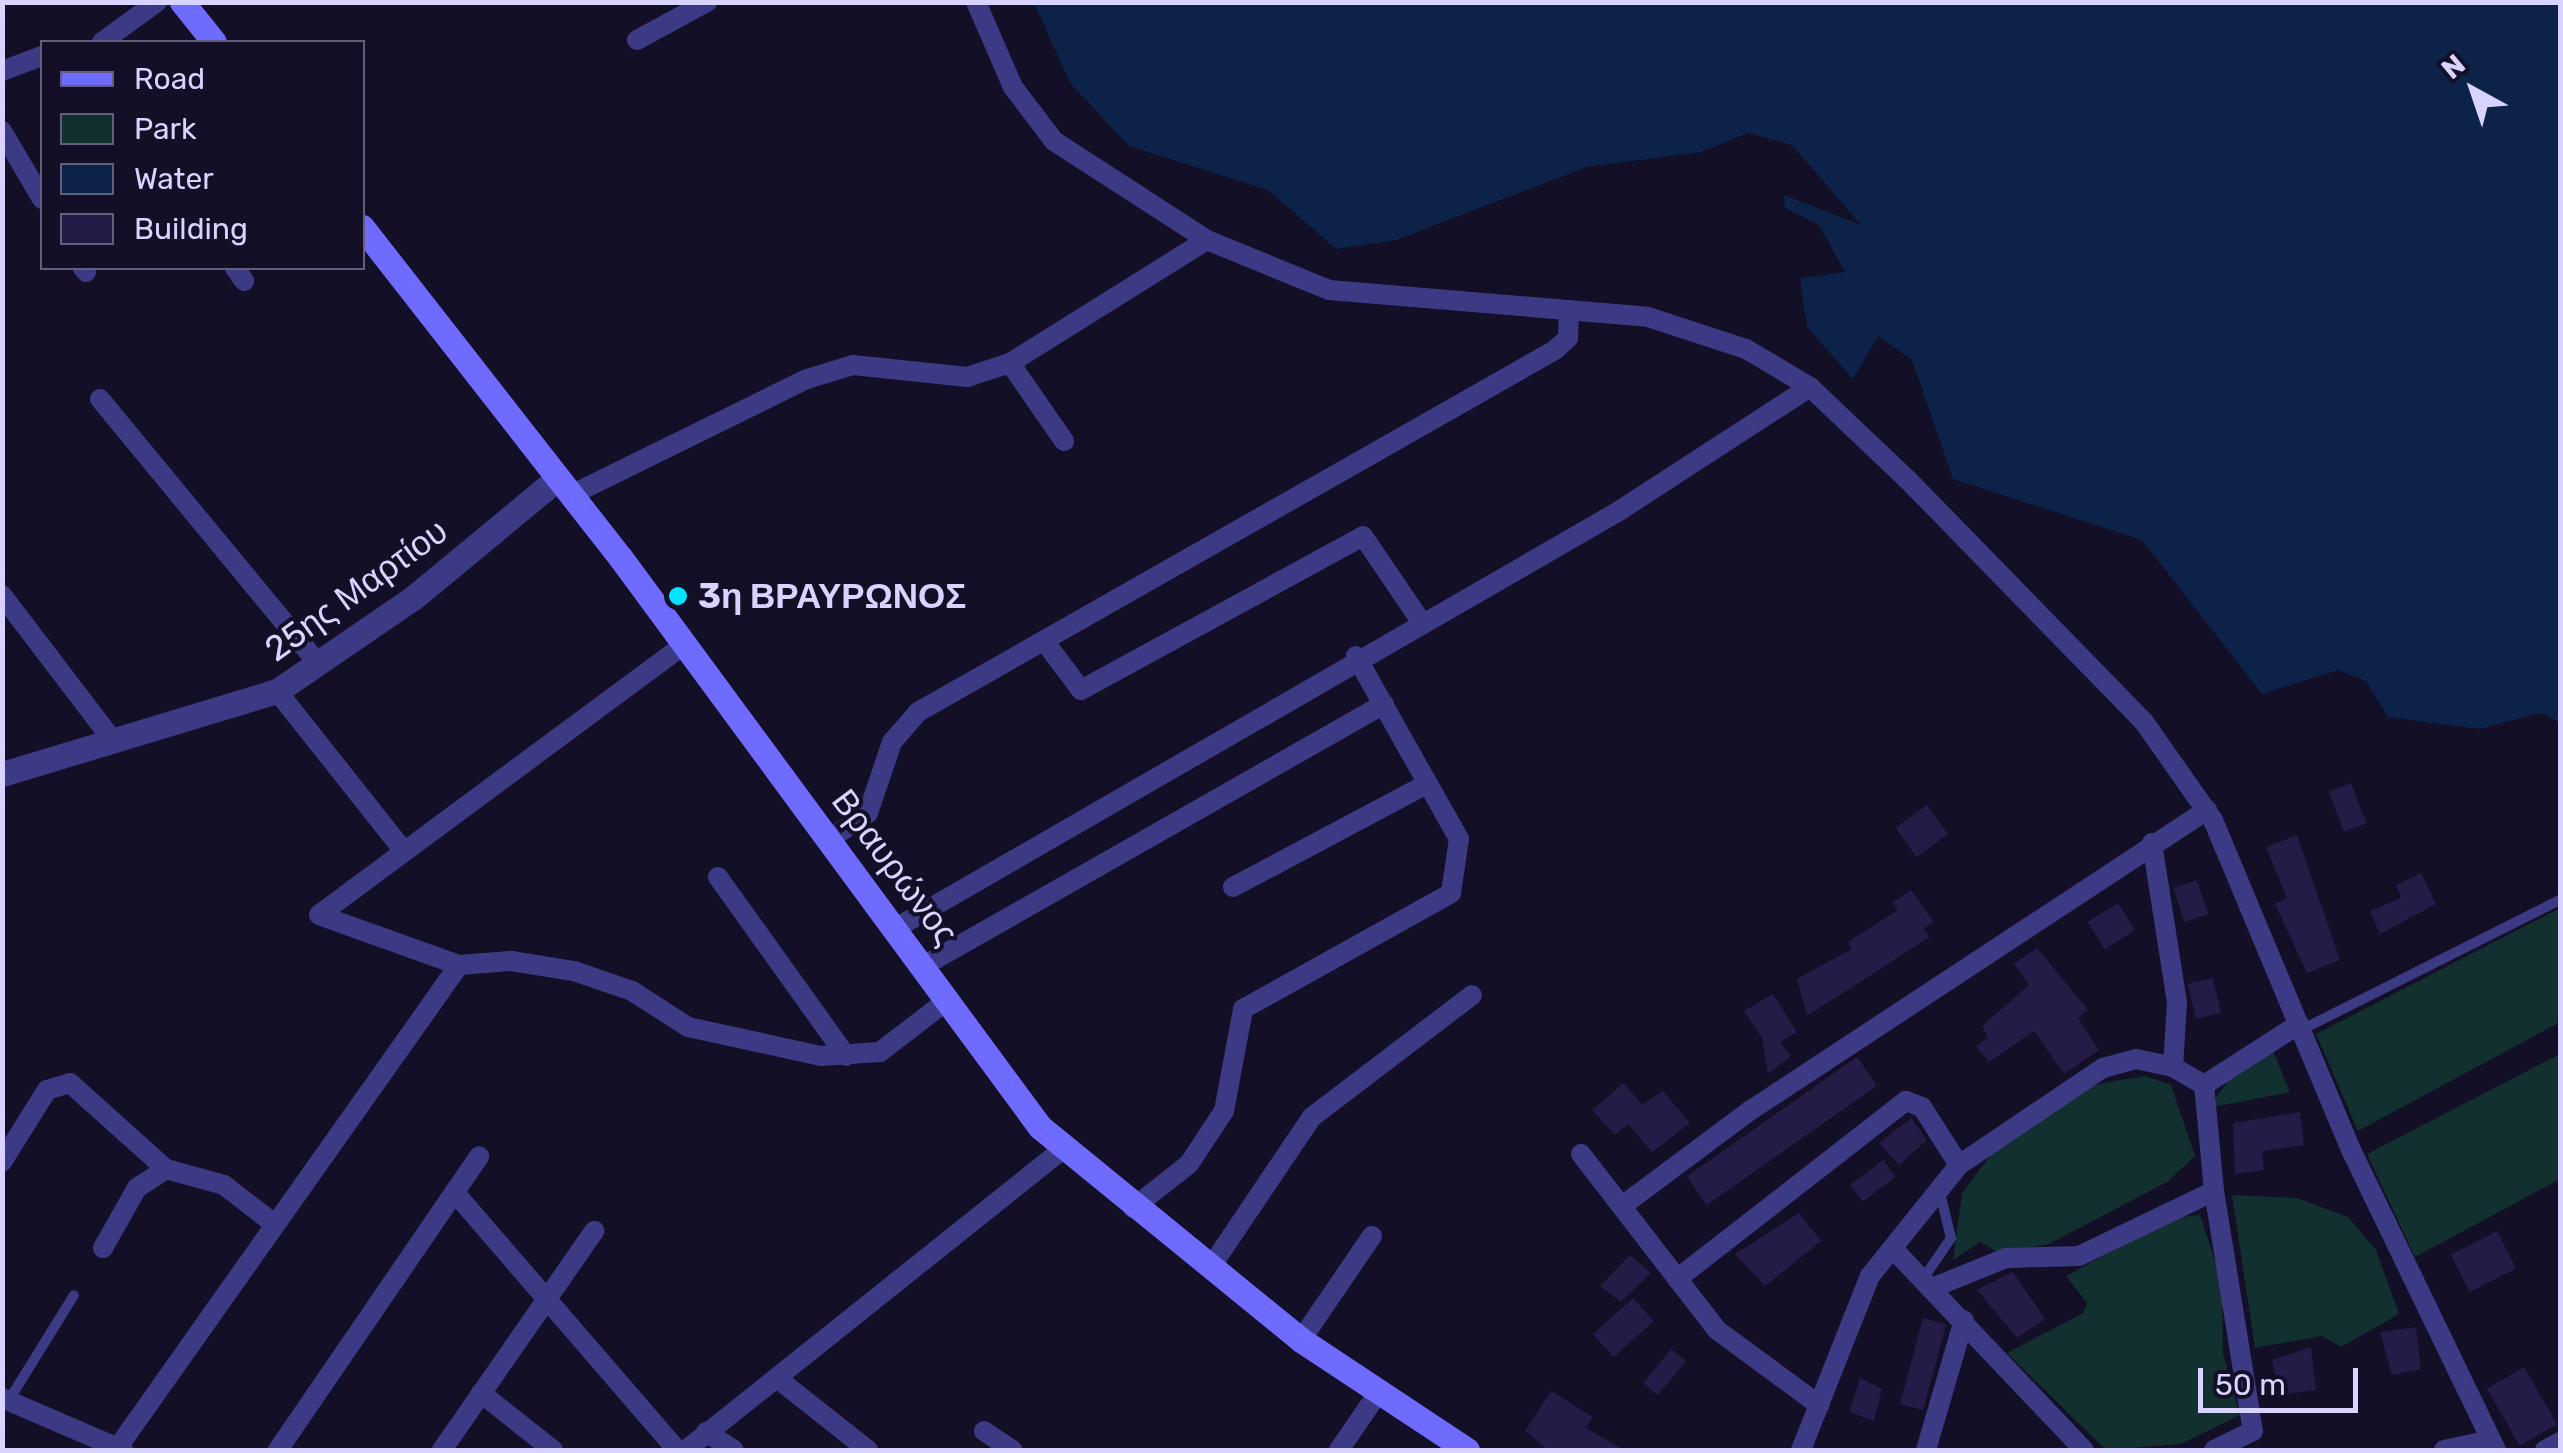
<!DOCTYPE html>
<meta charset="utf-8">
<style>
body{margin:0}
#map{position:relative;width:2563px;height:1453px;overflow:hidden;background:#130f26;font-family:Rubik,sans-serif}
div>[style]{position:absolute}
.green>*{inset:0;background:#12302f}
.water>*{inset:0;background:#0c2248}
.building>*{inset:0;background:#241b47;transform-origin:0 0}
.service>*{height:10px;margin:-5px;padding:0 5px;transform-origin:5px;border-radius:5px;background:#3d3a85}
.minor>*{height:20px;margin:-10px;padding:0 10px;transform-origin:10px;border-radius:10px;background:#3d3a85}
.tertiary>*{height:25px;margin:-12.5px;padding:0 12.5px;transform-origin:12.5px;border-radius:12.5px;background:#3d3a85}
.secondary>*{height:25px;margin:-12.5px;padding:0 12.5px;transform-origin:12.5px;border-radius:12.5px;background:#6f6bff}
.dots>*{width:28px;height:28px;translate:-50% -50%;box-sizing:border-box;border:5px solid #130f26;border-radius:50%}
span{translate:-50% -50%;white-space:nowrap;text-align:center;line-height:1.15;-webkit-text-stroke:8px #130f26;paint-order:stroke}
.street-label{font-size:35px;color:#d9d4ff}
.poi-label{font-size:35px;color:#d9d4ff;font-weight:700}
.left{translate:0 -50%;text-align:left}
.frame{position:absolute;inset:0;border:5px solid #d9d4ff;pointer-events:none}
.legend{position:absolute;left:40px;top:40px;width:325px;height:230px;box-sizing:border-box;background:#130f26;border:2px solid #625e7d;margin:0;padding:12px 18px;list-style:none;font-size:30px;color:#d9d4ff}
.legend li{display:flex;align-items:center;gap:20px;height:50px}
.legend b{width:50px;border:2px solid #625e7d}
.north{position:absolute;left:2423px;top:40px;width:100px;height:100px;-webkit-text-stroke:8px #130f26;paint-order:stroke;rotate:320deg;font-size:28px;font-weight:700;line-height:40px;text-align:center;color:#d9d4ff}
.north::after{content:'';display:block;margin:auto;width:35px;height:45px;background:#d9d4ff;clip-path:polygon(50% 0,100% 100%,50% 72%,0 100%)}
.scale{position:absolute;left:2198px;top:1368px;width:160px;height:45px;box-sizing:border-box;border:5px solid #d9d4ff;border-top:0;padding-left:12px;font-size:30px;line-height:35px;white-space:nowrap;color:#d9d4ff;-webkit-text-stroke:8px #130f26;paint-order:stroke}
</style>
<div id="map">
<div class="green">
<i style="clip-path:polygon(2560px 908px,2560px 1022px,2358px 1131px,2316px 1034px)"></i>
<i style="clip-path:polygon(2273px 1051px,2290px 1092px,2208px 1108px,2234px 1073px)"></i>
<i style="clip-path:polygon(2560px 1054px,2560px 1179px,2415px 1257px,2367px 1154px)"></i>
<i style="clip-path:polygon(2145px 1076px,2171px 1085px,2195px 1156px,2167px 1182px,2049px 1244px,1999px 1253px,1980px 1242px,1953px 1260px,1962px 1193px,2002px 1140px,2098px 1084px)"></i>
<i style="clip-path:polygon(2232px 1195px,2297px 1198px,2348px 1217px,2376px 1250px,2399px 1314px,2341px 1347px,2322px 1336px,2255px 1348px)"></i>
<i style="clip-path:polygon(2200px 1215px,2222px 1282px,2223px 1354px,2240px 1415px,2181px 1444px,2106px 1450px,2007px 1353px,2083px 1313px,2087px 1303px,2066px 1276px,2174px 1218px)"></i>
</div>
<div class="water">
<i style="clip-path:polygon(1034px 3px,2560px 3px,2560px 723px,2541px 713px,2479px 729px,2388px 717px,2366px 681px,2338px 670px,2262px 694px,2142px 540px,1953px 479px,1912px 360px,1878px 336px,1853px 379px,1807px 327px,1800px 278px,1845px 272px,1819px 225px,1785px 208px,1784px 195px,1861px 225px,1792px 145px,1748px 133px,1701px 152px,1587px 167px,1396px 240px,1336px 249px,1268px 190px,1129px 146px,1070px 83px)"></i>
</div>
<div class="building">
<i style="left:2351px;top:783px;width:43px;height:24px;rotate:69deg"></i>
<i style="left:1927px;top:805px;width:36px;height:39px;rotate:54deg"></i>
<i style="clip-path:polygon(2297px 835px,2340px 960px,2307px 973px,2275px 904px,2287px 898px,2266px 847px)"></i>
<i style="clip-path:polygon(2421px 873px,2436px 904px,2380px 934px,2370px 911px,2401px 898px,2396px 885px)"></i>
<i style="left:2197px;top:880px;width:36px;height:25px;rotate:72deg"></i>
<i style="clip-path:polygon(1911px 890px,1934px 922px,1923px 929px,1930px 937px,1807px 1016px,1797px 979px,1852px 949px,1848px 942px,1898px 910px,1892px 903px)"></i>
<i style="left:2118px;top:903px;width:32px;height:36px;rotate:58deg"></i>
<i style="clip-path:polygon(2037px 948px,2088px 1010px,2078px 1018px,2099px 1050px,2064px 1074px,2034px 1031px,1989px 1062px,1976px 1046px,1988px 1038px,1982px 1026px,2029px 985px,2014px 964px)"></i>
<i style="left:2213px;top:978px;width:36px;height:26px;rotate:77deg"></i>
<i style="clip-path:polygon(1773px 994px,1797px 1032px,1780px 1042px,1791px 1056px,1768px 1074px,1762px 1038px,1744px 1011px)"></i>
<i style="left:1857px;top:1057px;width:35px;height:208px;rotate:55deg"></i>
<i style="clip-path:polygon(1624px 1083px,1642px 1105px,1663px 1091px,1690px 1123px,1652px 1152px,1628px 1124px,1615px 1135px,1592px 1110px)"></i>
<i style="clip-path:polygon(2300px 1112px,2304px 1145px,2262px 1151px,2264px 1170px,2235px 1174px,2233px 1123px)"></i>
<i style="clip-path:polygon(1911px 1118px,1927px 1140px,1899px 1165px,1879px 1143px)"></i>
<i style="left:1883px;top:1160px;width:21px;height:41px;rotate:53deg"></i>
<i style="clip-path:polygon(1799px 1213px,1821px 1241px,1765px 1286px,1735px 1254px)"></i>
<i style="left:2497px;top:1231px;width:42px;height:52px;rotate:63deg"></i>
<i style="clip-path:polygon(1630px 1255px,1651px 1273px,1621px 1302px,1600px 1286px)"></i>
<i style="clip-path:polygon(2013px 1272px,2045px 1319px,2017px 1338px,1977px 1290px)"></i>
<i style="left:1633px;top:1298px;width:31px;height:54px;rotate:48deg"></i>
<i style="left:1923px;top:1318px;width:24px;height:89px;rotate:15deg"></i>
<i style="clip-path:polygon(2416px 1327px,2421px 1369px,2392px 1375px,2380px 1332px)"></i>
<i style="clip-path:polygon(2311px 1347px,2316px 1390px,2279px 1395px,2272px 1360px)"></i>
<i style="left:1671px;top:1349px;width:19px;height:44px;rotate:39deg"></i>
<i style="left:2524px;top:1367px;width:66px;height:43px;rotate:60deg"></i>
<i style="clip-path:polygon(1860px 1378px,1882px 1389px,1874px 1421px,1849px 1412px)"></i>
<i style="clip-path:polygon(1551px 1391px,1593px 1417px,1586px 1428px,1624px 1450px,1546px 1448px,1525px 1431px)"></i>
</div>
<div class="service">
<i style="left:2301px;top:1030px;width:290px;rotate:-26.7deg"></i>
<i style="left:1923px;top:1279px;width:50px;rotate:-55.7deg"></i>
<i style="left:1951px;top:1238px;width:42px;rotate:-103.7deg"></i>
<i style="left:9px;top:1400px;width:123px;rotate:-58.2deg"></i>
</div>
<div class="minor">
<i style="left:976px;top:2px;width:93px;rotate:66.5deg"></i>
<i style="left:1013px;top:87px;width:68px;rotate:52.8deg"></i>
<i style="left:1054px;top:141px;width:182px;rotate:32.9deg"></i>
<i style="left:1207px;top:240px;width:132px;rotate:22.3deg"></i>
<i style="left:1329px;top:290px;width:320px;rotate:4.8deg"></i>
<i style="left:1648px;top:317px;width:103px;rotate:18.1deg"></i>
<i style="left:1746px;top:349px;width:74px;rotate:30.7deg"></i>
<i style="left:1810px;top:387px;width:135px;rotate:43.5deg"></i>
<i style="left:1908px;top:480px;width:338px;rotate:45.7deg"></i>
<i style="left:2144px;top:722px;width:120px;rotate:54.9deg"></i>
<i style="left:2213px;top:820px;width:360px;rotate:67.3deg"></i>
<i style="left:2352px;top:1152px;width:331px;rotate:64.2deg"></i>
<i style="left:637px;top:40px;width:80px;rotate:-28.5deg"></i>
<i style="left:102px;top:42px;width:68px;rotate:-36deg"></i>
<i style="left:2px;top:71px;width:43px;rotate:-20.6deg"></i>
<i style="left:2px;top:131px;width:79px;rotate:59.5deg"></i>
<i style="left:83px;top:268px;width:5px;rotate:53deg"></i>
<i style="left:235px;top:268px;width:16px;rotate:55deg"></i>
<i style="left:1010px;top:363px;width:95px;rotate:55.3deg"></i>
<i style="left:100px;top:399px;width:345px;rotate:50.5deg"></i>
<i style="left:571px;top:495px;width:263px;rotate:-26.2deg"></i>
<i style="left:807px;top:379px;width:48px;rotate:-16.9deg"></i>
<i style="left:853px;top:365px;width:115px;rotate:6deg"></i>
<i style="left:967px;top:377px;width:45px;rotate:-18deg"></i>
<i style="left:1010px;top:363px;width:232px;rotate:-32deg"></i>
<i style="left:2px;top:595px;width:185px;rotate:52.7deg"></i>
<i style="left:685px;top:644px;width:455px;rotate:143.5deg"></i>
<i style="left:319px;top:915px;width:149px;rotate:19.7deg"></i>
<i style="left:459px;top:965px;width:52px;rotate:-4.4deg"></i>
<i style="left:511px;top:961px;width:64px;rotate:9deg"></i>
<i style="left:574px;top:971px;width:61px;rotate:19deg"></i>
<i style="left:632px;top:991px;width:67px;rotate:32.7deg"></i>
<i style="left:688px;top:1027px;width:136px;rotate:12.3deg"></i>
<i style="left:821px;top:1056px;width:59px;rotate:-3.9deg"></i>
<i style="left:880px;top:1052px;width:87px;rotate:-37.5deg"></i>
<i style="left:1048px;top:646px;width:55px;rotate:53.1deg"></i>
<i style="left:1081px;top:690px;width:321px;rotate:-28.6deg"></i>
<i style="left:1363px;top:536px;width:102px;rotate:55.8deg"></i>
<i style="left:277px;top:691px;width:203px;rotate:51.6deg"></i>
<i style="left:830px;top:839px;width:46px;rotate:-34.4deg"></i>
<i style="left:868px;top:813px;width:75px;rotate:-71.3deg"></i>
<i style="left:892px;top:742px;width:40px;rotate:-49deg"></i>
<i style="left:918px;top:712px;width:733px;rotate:-29.61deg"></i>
<i style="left:1555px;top:350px;width:18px;rotate:-43deg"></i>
<i style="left:1568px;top:338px;width:25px;rotate:-88deg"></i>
<i style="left:2152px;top:843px;width:161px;rotate:81.1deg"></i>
<i style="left:2177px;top:1002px;width:65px;rotate:93.5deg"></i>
<i style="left:2173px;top:1067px;width:36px;rotate:30deg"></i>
<i style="left:2204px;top:1085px;width:106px;rotate:84.6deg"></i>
<i style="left:718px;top:877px;width:220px;rotate:54.4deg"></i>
<i style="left:1233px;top:887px;width:220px;rotate:-28deg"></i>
<i style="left:896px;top:928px;width:835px;rotate:-29.97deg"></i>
<i style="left:1619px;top:511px;width:228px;rotate:-33deg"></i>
<i style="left:925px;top:965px;width:528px;rotate:-29.62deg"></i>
<i style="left:2204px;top:1085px;width:113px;rotate:-32.7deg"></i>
<i style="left:1581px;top:1154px;width:222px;rotate:52.3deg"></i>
<i style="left:1717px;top:1330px;width:127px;rotate:36.3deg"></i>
<i style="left:2px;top:1162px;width:85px;rotate:-58deg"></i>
<i style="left:47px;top:1090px;width:24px;rotate:-17deg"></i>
<i style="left:70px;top:1083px;width:129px;rotate:41.9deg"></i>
<i style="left:166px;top:1169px;width:60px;rotate:15.4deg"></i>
<i style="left:224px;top:1185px;width:62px;rotate:37.8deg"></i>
<i style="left:456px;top:1194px;width:338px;rotate:49.2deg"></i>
<i style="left:1622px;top:1206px;width:161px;rotate:-36.7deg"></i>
<i style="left:1751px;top:1110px;width:546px;rotate:-33.34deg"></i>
<i style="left:1133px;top:1208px;width:71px;rotate:-38.2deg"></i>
<i style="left:1189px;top:1164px;width:64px;rotate:-56.6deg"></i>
<i style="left:1224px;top:1111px;width:104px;rotate:-79.4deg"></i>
<i style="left:1243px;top:1009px;width:238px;rotate:-29.1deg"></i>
<i style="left:1451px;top:893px;width:55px;rotate:-81.6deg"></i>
<i style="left:1459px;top:839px;width:210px;rotate:-119.4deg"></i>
<i style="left:103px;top:1248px;width:69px;rotate:-60.5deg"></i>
<i style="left:137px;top:1188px;width:35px;rotate:-33deg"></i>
<i style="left:1896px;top:1252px;width:273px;rotate:46.5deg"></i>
<i style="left:1210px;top:1268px;width:182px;rotate:-56deg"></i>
<i style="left:1312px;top:1117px;width:201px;rotate:-37.3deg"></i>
<i style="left:1677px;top:1279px;width:290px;rotate:-37.9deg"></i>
<i style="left:1906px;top:1101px;width:17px;rotate:21deg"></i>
<i style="left:1922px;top:1107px;width:69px;rotate:57.5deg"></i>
<i style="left:1932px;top:1288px;width:80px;rotate:-22.1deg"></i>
<i style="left:2006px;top:1258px;width:73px;rotate:-1.6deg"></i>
<i style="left:2079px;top:1256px;width:150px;rotate:-25.7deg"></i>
<i style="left:2214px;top:1191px;width:243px;rotate:80.8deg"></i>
<i style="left:2253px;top:1431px;width:43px;rotate:154deg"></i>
<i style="left:1301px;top:1340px;width:126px;rotate:-55.7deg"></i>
<i style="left:778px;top:1379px;width:115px;rotate:38.3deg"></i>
<i style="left:481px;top:1393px;width:92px;rotate:38.4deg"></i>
<i style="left:2px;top:1398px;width:132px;rotate:23.3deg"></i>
<i style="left:984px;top:1431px;width:34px;rotate:34deg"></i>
<i style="left:706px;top:1432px;width:33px;rotate:33deg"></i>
<i style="left:116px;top:1450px;width:594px;rotate:-54.73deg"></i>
<i style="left:278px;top:1450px;width:356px;rotate:-55.6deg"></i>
<i style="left:442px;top:1450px;width:267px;rotate:-55.2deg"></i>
<i style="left:686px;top:1450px;width:482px;rotate:-38.6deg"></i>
<i style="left:1339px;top:1450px;width:69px;rotate:-55.6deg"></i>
<i style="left:1801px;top:1450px;width:187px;rotate:-68.4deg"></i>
<i style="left:1870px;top:1276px;width:142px;rotate:-51.3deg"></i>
<i style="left:1959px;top:1165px;width:174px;rotate:-34deg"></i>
<i style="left:2103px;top:1068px;width:34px;rotate:-15deg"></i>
<i style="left:2136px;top:1059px;width:38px;rotate:12deg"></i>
<i style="left:1926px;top:1450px;width:135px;rotate:-73.7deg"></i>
<i style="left:2444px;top:1450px;width:48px;rotate:-12deg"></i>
<i style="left:2545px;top:1450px;width:17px;rotate:-28deg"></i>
</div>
<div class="tertiary">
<i style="left:2px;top:774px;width:287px;rotate:-16.8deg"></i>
<i style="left:277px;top:691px;width:165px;rotate:-34.4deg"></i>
<i style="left:413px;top:598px;width:188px;rotate:-39.6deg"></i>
</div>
<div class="secondary">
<i style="left:182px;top:2px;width:51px;rotate:51.3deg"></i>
<i style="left:362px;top:227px;width:419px;rotate:52deg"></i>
<i style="left:620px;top:557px;width:708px;rotate:53.62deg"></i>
<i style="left:1040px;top:1127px;width:337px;rotate:39.2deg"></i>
<i style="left:1301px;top:1340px;width:199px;rotate:33.5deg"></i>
</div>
<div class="dots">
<i style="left:678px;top:596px;background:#00e5ff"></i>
</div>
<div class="street-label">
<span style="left:356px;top:590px;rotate:-36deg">25ης Μαρτίου</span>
<span style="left:895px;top:867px;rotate:53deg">Βραυρώνος</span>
</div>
<div class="poi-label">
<span class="left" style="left:698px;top:596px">3η ΒΡΑΥΡΩΝΟΣ</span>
</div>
<div class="frame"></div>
<ul class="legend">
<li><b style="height:12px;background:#6f6bff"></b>Road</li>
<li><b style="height:28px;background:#12302f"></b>Park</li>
<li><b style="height:28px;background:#0c2248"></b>Water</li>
<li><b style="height:28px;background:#241b47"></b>Building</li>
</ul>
<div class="north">N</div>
<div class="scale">50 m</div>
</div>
